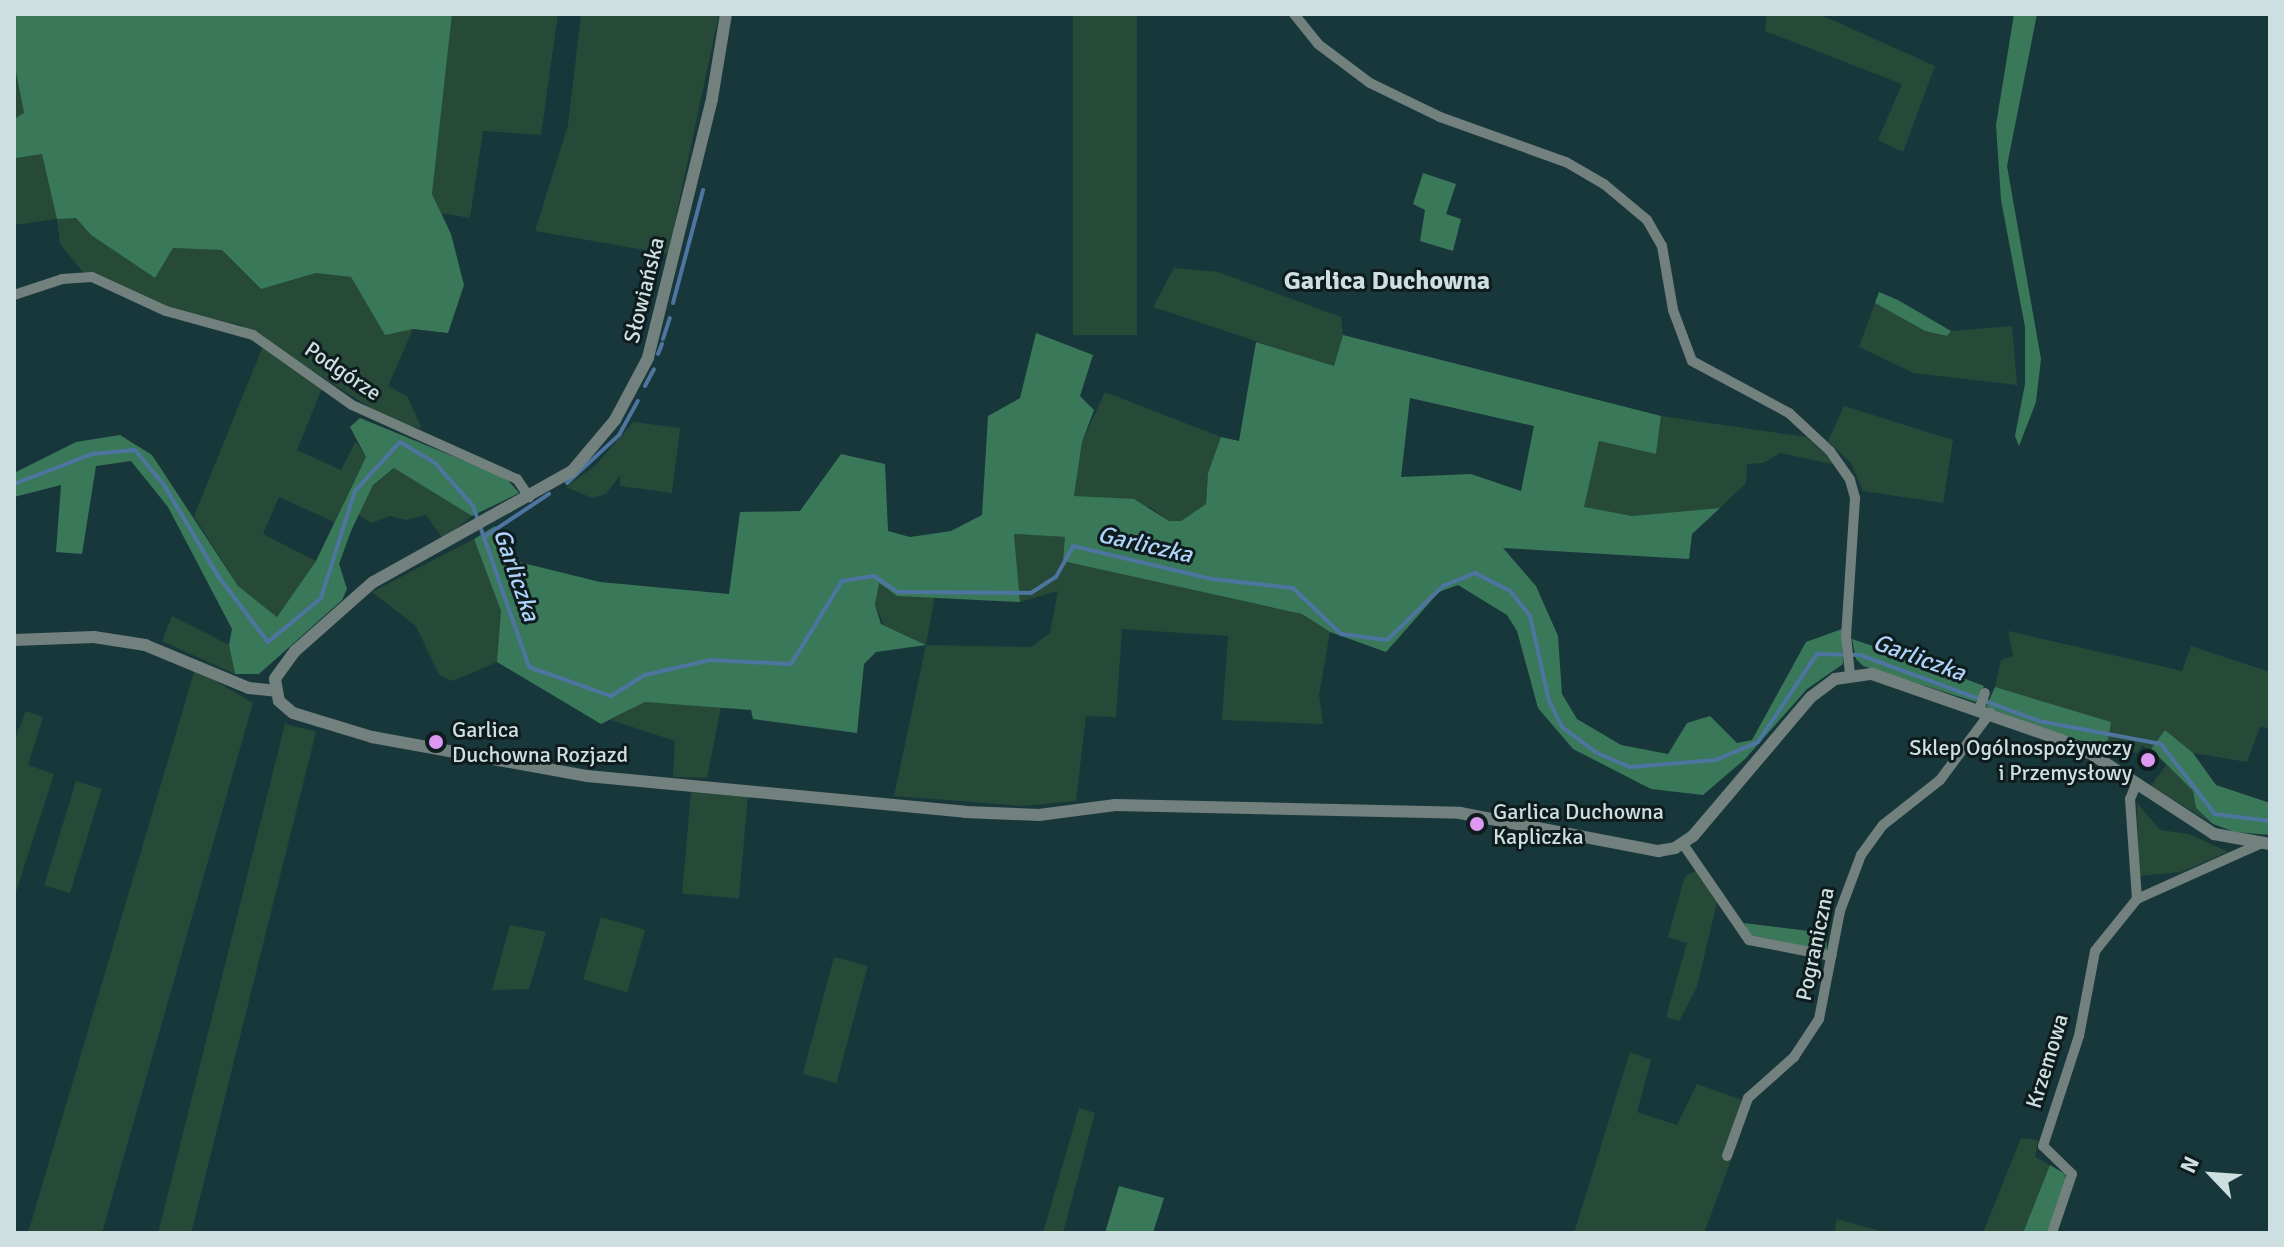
<!DOCTYPE html>
<meta charset="utf-8">
<style>
body{margin:0}
#map{position:relative;width:2284px;height:1247px;overflow:hidden;background:#18373b;font-family:Signika,sans-serif}
div>[style]{position:absolute}
.green>*{inset:0;background:#274a38;transform-origin:0 0}
.forest>*{inset:0;background:#3a785a}
.stream>*{height:4px;margin:-2px;padding:0 2px;transform-origin:2px;border-radius:2px;background:#4d759f}
.minor>*{height:10px;margin:-5px;padding:0 5px;transform-origin:5px;border-radius:5px;background:#72807e}
.tertiary>*{height:12px;margin:-6px;padding:0 6px;transform-origin:6px;border-radius:6px;background:#72807e}
.dots>*{width:22px;height:22px;translate:-50% -50%;box-sizing:border-box;border:4px solid #0f1c1e;border-radius:50%}
span{translate:-50% -50%;white-space:nowrap;text-align:center;line-height:1.15;-webkit-text-stroke:6px #0f1c1e;paint-order:stroke}
.street-label{font-size:22px;color:#cedfe1}
.poi-label{font-size:22px;color:#cedfe1}
.left{translate:0 -50%;text-align:left}
.right{translate:-100% -50%;text-align:right}
.water-label{font-size:24px;color:#afd3fa;font-style:italic}
.quarter-label{font-size:26px;color:#cedfe1;font-weight:700}
.frame{position:absolute;inset:0;border:16px solid #cedfe1;pointer-events:none}
.north{position:absolute;left:2172px;top:1135px;width:80px;height:80px;-webkit-text-stroke:6px #0f1c1e;paint-order:stroke;rotate:295deg;font-size:22px;font-weight:700;line-height:32px;text-align:center;color:#cedfe1}
.north::after{content:'';display:block;margin:auto;width:28px;height:36px;background:#cedfe1;clip-path:polygon(50% 0,100% 100%,50% 72%,0 100%)}
</style>
<div id="map">
<div class="green">
<i style="clip-path:polygon(452px 14px,558px 14px,541px 135px,483px 131px,470px 218px,441px 213px,432px 194px)"></i>
<i style="clip-path:polygon(581px 14px,719px 14px,668px 254px,535px 231px,568px 125px)"></i>
<i style="left:1073px;top:14px;width:64px;height:321px"></i>
<i style="clip-path:polygon(1767px 14px,1819px 14px,1935px 66px,1903px 152px,1878px 140px,1902px 84px,1765px 31px)"></i>
<i style="clip-path:polygon(14px 62px,24px 113px,14px 119px)"></i>
<i style="clip-path:polygon(14px 147px,16px 158px,42px 153px,76px 218px,91px 235px,155px 278px,173px 248px,222px 250px,261px 289px,316px 273px,351px 277px,385px 334px,413px 329px,388px 386px,407px 396px,422px 429px,388px 419px,241px 325px,164px 309px,82px 271px,60px 244px,57px 219px,14px 225px)"></i>
<i style="clip-path:polygon(1174px 268px,1218px 272px,1341px 317px,1343px 335px,1334px 367px,1153px 307px)"></i>
<i style="clip-path:polygon(1875px 303px,1925px 331px,1947px 336px,1951px 331px,2012px 326px,2017px 385px,1914px 373px,1859px 347px)"></i>
<i style="clip-path:polygon(263px 346px,322px 388px,297px 450px,341px 470px,356px 441px,366px 457px,334px 522px,279px 497px,263px 534px,316px 561px,277px 617px,238px 586px,194px 516px)"></i>
<i style="clip-path:polygon(1105px 392px,1221px 437px,1208px 473px,1206px 504px,1181px 521px,1169px 521px,1150px 507px,1074px 496px,1082px 442px)"></i>
<i style="clip-path:polygon(1844px 406px,1953px 440px,1943px 503px,1863px 491px,1851px 463px,1828px 441px)"></i>
<i style="clip-path:polygon(1661px 416px,1806px 437px,1837px 465px,1780px 453px,1763px 463px,1747px 464px,1746px 483px,1720px 508px,1632px 516px,1583px 508px,1599px 441px,1656px 454px)"></i>
<i style="clip-path:polygon(633px 422px,680px 428px,672px 493px,620px 486px,620px 475px,606px 494px,592px 498px,566px 487px,596px 465px)"></i>
<i style="clip-path:polygon(395px 468px,456px 506px,472px 516px,443px 539px,426px 515px,406px 520px,390px 516px,372px 523px,358px 515px,373px 485px)"></i>
<i style="clip-path:polygon(1014px 534px,1066px 537px,1063px 560px,1302px 614px,1330px 632px,1319px 695px,1323px 724px,1222px 720px,1228px 636px,1122px 629px,1116px 717px,1086px 716px,1076px 801px,1023px 806px,894px 796px,926px 645px,884px 625px,875px 605px,879px 583px,897px 596px,935px 595px,926px 645px,1031px 647px,1050px 633px,1058px 591px,1020px 602px)"></i>
<i style="clip-path:polygon(474px 539px,501px 611px,503px 635px,497px 662px,453px 681px,439px 675px,416px 626px,372px 592px)"></i>
<i style="clip-path:polygon(172px 616px,229px 645px,235px 674px,162px 641px)"></i>
<i style="clip-path:polygon(2008px 631px,2182px 671px,2191px 646px,2270px 672px,2270px 728px,2260px 727px,2247px 762px,2193px 753px,2165px 730px,2151px 749px,2142px 746px,2137px 753px,2107px 745px,2110px 722px,1995px 687px,2001px 660px,2013px 656px)"></i>
<i style="clip-path:polygon(195px 669px,253px 703px,102px 1233px,28px 1233px)"></i>
<i style="clip-path:polygon(645px 702px,721px 707px,707px 778px,673px 777px,675px 741px,611px 720px)"></i>
<i style="clip-path:polygon(26px 711px,43px 717px,28px 765px,54px 774px,14px 898px,14px 741px)"></i>
<i style="left:285px;top:724px;width:32px;height:530px;rotate:14deg"></i>
<i style="clip-path:polygon(2166px 765px,2193px 791px,2196px 808px,2213px 824px,2151px 786px)"></i>
<i style="left:76px;top:781px;width:27px;height:109px;rotate:17deg"></i>
<i style="left:691px;top:792px;width:57px;height:102px;rotate:5deg"></i>
<i style="clip-path:polygon(2137px 803px,2160px 830px,2189px 834px,2228px 852px,2181px 872px,2139px 876px)"></i>
<i style="clip-path:polygon(1699px 869px,1717px 902px,1697px 987px,1679px 1021px,1666px 1017px,1687px 943px,1668px 937px,1685px 876px)"></i>
<i style="left:601px;top:917px;width:46px;height:65px;rotate:16deg"></i>
<i style="clip-path:polygon(510px 925px,546px 932px,529px 989px,492px 990px)"></i>
<i style="left:834px;top:957px;width:35px;height:121px;rotate:15deg"></i>
<i style="clip-path:polygon(1630px 1052px,1651px 1060px,1637px 1112px,1677px 1125px,1697px 1084px,1742px 1100px,1725px 1156px,1731px 1160px,1704px 1233px,1574px 1233px)"></i>
<i style="clip-path:polygon(1079px 1108px,1095px 1113px,1063px 1233px,1043px 1233px)"></i>
<i style="clip-path:polygon(2021px 1138px,2038px 1140px,2035px 1157px,2050px 1165px,2023px 1233px,1983px 1233px)"></i>
<i style="clip-path:polygon(1837px 1219px,1869px 1228px,1887px 1233px,1834px 1233px)"></i>
</div>
<div class="forest">
<i style="clip-path:polygon(14px 14px,452px 14px,432px 194px,451px 234px,464px 285px,448px 333px,413px 329px,385px 335px,351px 277px,316px 273px,261px 289px,222px 250px,173px 248px,155px 278px,91px 235px,76px 218px,57px 219px,42px 154px,16px 158px,14px 119px,24px 113px,14px 62px)"></i>
<i style="clip-path:polygon(2014px 14px,2037px 14px,2007px 166px,2041px 359px,2036px 402px,2019px 446px,2015px 436px,2025px 384px,2025px 327px,2001px 200px,1996px 125px)"></i>
<i style="clip-path:polygon(1423px 173px,1456px 184px,1446px 214px,1461px 219px,1453px 251px,1420px 241px,1425px 210px,1413px 204px)"></i>
<i style="clip-path:polygon(1879px 292px,1898px 300px,1951px 331px,1947px 336px,1925px 331px,1875px 303px)"></i>
<i style="clip-path:polygon(evenodd,1036px 333px,1093px 355px,1080px 396px,1094px 410px,1082px 442px,1074px 496px,1134px 499px,1169px 521px,1181px 521px,1206px 504px,1208px 473px,1221px 437px,1239px 441px,1256px 342px,1334px 366px,1343px 335px,1661px 416px,1656px 454px,1599px 441px,1584px 507px,1632px 516px,1720px 508px,1692px 534px,1689px 559px,1503px 548px,1536px 586px,1558px 636px,1562px 694px,1577px 719px,1621px 745px,1668px 754px,1687px 723px,1710px 716px,1737px 743px,1752px 740px,1806px 642px,1842px 629px,1843px 664px,1807px 689px,1745px 759px,1703px 795px,1651px 789px,1573px 749px,1538px 708px,1517px 631px,1507px 615px,1458px 585px,1439px 592px,1386px 652px,1330px 632px,1302px 614px,1063px 561px,1065px 537px,1014px 534px,1020px 602px,897px 596px,879px 583px,875px 605px,881px 624px,926px 645px,876px 652px,864px 664px,857px 733px,753px 719px,751px 710px,645px 702px,601px 724px,497px 662px,501px 611px,474px 539px,495px 526px,515px 561px,600px 582px,729px 594px,740px 512px,800px 511px,841px 454px,885px 464px,888px 531px,910px 537px,951px 531px,982px 515px,988px 416px,1020px 398px,1036px 333px,1410px 398px,1534px 426px,1521px 491px,1471px 474px,1401px 477px,1410px 398px)"></i>
<i style="clip-path:polygon(360px 418px,506px 478px,519px 493px,472px 516px,394px 468px,373px 485px,351px 531px,339px 564px,347px 589px,342px 600px,259px 674px,235px 674px,229px 645px,232px 629px,168px 507px,131px 461px,96px 466px,82px 554px,56px 552px,61px 485px,14px 497px,14px 473px,76px 442px,120px 435px,152px 455px,238px 586px,277px 617px,316px 561px,366px 457px,350px 427px)"></i>
<i style="clip-path:polygon(1852px 639px,1923px 663px,1984px 686px,1976px 702px,1863px 666px,1856px 659px)"></i>
<i style="clip-path:polygon(1995px 687px,2111px 722px,2107px 745px,2078px 740px,1986px 707px)"></i>
<i style="clip-path:polygon(2165px 730px,2193px 753px,2216px 785px,2270px 803px,2270px 835px,2235px 832px,2213px 824px,2196px 808px,2193px 791px,2151px 749px)"></i>
<i style="clip-path:polygon(1744px 923px,1826px 933px,1827px 951px,1750px 935px)"></i>
<i style="clip-path:polygon(2050px 1165px,2065px 1174px,2066px 1183px,2047px 1233px,2023px 1233px)"></i>
<i style="clip-path:polygon(1119px 1186px,1164px 1198px,1153px 1233px,1105px 1233px)"></i>
</div>
<div class="stream">
<i style="left:673px;top:303px;width:117px;rotate:-75.1deg"></i>
<i style="left:663px;top:339px;width:22px;rotate:-72deg"></i>
<i style="left:658px;top:354px;width:11px;rotate:-68deg"></i>
<i style="left:645px;top:386px;width:19px;rotate:-62deg"></i>
<i style="left:567px;top:483px;width:71px;rotate:-42.7deg"></i>
<i style="left:619px;top:435px;width:39px;rotate:-61deg"></i>
<i style="left:14px;top:484px;width:84px;rotate:-21deg"></i>
<i style="left:92px;top:454px;width:43px;rotate:-5.3deg"></i>
<i style="left:135px;top:450px;width:45px;rotate:50.4deg"></i>
<i style="left:164px;top:485px;width:106px;rotate:59.3deg"></i>
<i style="left:218px;top:576px;width:83px;rotate:52.9deg"></i>
<i style="left:268px;top:642px;width:69px;rotate:-39.7deg"></i>
<i style="left:321px;top:598px;width:112px;rotate:-72.4deg"></i>
<i style="left:355px;top:491px;width:67px;rotate:-47.4deg"></i>
<i style="left:400px;top:442px;width:41px;rotate:31deg"></i>
<i style="left:435px;top:463px;width:57px;rotate:48.5deg"></i>
<i style="left:473px;top:506px;width:170px;rotate:70.8deg"></i>
<i style="left:529px;top:667px;width:87px;rotate:19.5deg"></i>
<i style="left:611px;top:696px;width:40px;rotate:-32deg"></i>
<i style="left:645px;top:675px;width:67px;rotate:-13deg"></i>
<i style="left:710px;top:660px;width:81px;rotate:2.8deg"></i>
<i style="left:791px;top:664px;width:97px;rotate:-58.4deg"></i>
<i style="left:842px;top:581px;width:32px;rotate:-9deg"></i>
<i style="left:874px;top:576px;width:29px;rotate:34deg"></i>
<i style="left:898px;top:592px;width:133px;rotate:0.4deg"></i>
<i style="left:1031px;top:593px;width:30px;rotate:-33deg"></i>
<i style="left:1056px;top:577px;width:35px;rotate:-61deg"></i>
<i style="left:1073px;top:546px;width:143px;rotate:13.4deg"></i>
<i style="left:1212px;top:579px;width:81px;rotate:6.3deg"></i>
<i style="left:1293px;top:588px;width:66px;rotate:43.8deg"></i>
<i style="left:1341px;top:634px;width:46px;rotate:7.4deg"></i>
<i style="left:1387px;top:640px;width:78px;rotate:-44deg"></i>
<i style="left:1443px;top:586px;width:35px;rotate:-22deg"></i>
<i style="left:1475px;top:573px;width:39px;rotate:27deg"></i>
<i style="left:1510px;top:591px;width:32px;rotate:51deg"></i>
<i style="left:1530px;top:616px;width:87px;rotate:77.4deg"></i>
<i style="left:1549px;top:701px;width:29px;rotate:63deg"></i>
<i style="left:1562px;top:727px;width:44px;rotate:36.6deg"></i>
<i style="left:1597px;top:753px;width:36px;rotate:23deg"></i>
<i style="left:1630px;top:767px;width:86px;rotate:-4.7deg"></i>
<i style="left:1716px;top:760px;width:46px;rotate:-23.2deg"></i>
<i style="left:1758px;top:742px;width:106px;rotate:-56.2deg"></i>
<i style="left:1817px;top:654px;width:43px;rotate:1.3deg"></i>
<i style="left:1860px;top:655px;width:191px;rotate:20.2deg"></i>
<i style="left:2039px;top:721px;width:124px;rotate:10.7deg"></i>
<i style="left:2161px;top:744px;width:88px;rotate:52.4deg"></i>
<i style="left:2215px;top:814px;width:55px;rotate:7.3deg"></i>
<i style="left:484px;top:537px;width:78px;rotate:-33.5deg"></i>
</div>
<div class="minor">
<i style="left:1294px;top:14px;width:38px;rotate:51deg"></i>
<i style="left:1318px;top:44px;width:65px;rotate:36.9deg"></i>
<i style="left:1370px;top:83px;width:78px;rotate:25.9deg"></i>
<i style="left:1440px;top:117px;width:134px;rotate:19.7deg"></i>
<i style="left:1566px;top:162px;width:44px;rotate:30.1deg"></i>
<i style="left:1604px;top:184px;width:56px;rotate:39.9deg"></i>
<i style="left:1647px;top:220px;width:30px;rotate:60deg"></i>
<i style="left:1662px;top:246px;width:65px;rotate:80.2deg"></i>
<i style="left:1673px;top:310px;width:54px;rotate:69.6deg"></i>
<i style="left:1692px;top:361px;width:110px;rotate:28.2deg"></i>
<i style="left:1789px;top:413px;width:56px;rotate:42.8deg"></i>
<i style="left:1830px;top:451px;width:35px;rotate:55deg"></i>
<i style="left:1850px;top:480px;width:19px;rotate:74deg"></i>
<i style="left:1855px;top:498px;width:138px;rotate:93.7deg"></i>
<i style="left:1846px;top:636px;width:38px;rotate:84deg"></i>
<i style="left:14px;top:295px;width:51px;rotate:-18.4deg"></i>
<i style="left:62px;top:279px;width:30px;rotate:-4deg"></i>
<i style="left:92px;top:277px;width:81px;rotate:24.7deg"></i>
<i style="left:166px;top:311px;width:90px;rotate:15.4deg"></i>
<i style="left:253px;top:335px;width:121px;rotate:35.3deg"></i>
<i style="left:352px;top:405px;width:181px;rotate:24.2deg"></i>
<i style="left:517px;top:479px;width:22px;rotate:56deg"></i>
<i style="left:1979px;top:710px;width:18px;rotate:-71deg"></i>
<i style="left:2136px;top:785px;width:15px;rotate:113deg"></i>
<i style="left:2130px;top:799px;width:100px;rotate:86deg"></i>
<i style="left:1683px;top:844px;width:116px;rotate:55.5deg"></i>
<i style="left:1749px;top:940px;width:84px;rotate:11deg"></i>
<i style="left:1727px;top:1156px;width:62px;rotate:-70.1deg"></i>
<i style="left:1748px;top:1098px;width:62px;rotate:-41.7deg"></i>
<i style="left:1794px;top:1057px;width:45px;rotate:-56.7deg"></i>
<i style="left:1819px;top:1019px;width:110px;rotate:-79deg"></i>
<i style="left:1840px;top:911px;width:60px;rotate:-69.4deg"></i>
<i style="left:1861px;top:855px;width:37px;rotate:-54deg"></i>
<i style="left:1883px;top:825px;width:73px;rotate:-38.3deg"></i>
<i style="left:1940px;top:780px;width:84px;rotate:-53.3deg"></i>
<i style="left:2052px;top:1233px;width:62px;rotate:-71.3deg"></i>
<i style="left:2072px;top:1174px;width:40px;rotate:-136deg"></i>
<i style="left:2043px;top:1146px;width:116px;rotate:-71.9deg"></i>
<i style="left:2079px;top:1036px;width:86px;rotate:-79.3deg"></i>
<i style="left:2095px;top:951px;width:67px;rotate:-51.1deg"></i>
<i style="left:2137px;top:899px;width:137px;rotate:-24.1deg"></i>
</div>
<div class="tertiary">
<i style="left:726px;top:14px;width:86px;rotate:99.4deg"></i>
<i style="left:712px;top:99px;width:267px;rotate:103.9deg"></i>
<i style="left:648px;top:358px;width:70px;rotate:118deg"></i>
<i style="left:615px;top:420px;width:67px;rotate:130.1deg"></i>
<i style="left:572px;top:471px;width:228px;rotate:150.8deg"></i>
<i style="left:373px;top:582px;width:104px;rotate:138.5deg"></i>
<i style="left:295px;top:651px;width:34px;rotate:126deg"></i>
<i style="left:275px;top:679px;width:22px;rotate:80deg"></i>
<i style="left:279px;top:701px;width:18px;rotate:41deg"></i>
<i style="left:293px;top:713px;width:83px;rotate:16.9deg"></i>
<i style="left:372px;top:737px;width:219px;rotate:10.3deg"></i>
<i style="left:587px;top:776px;width:380px;rotate:5.4deg"></i>
<i style="left:965px;top:812px;width:74px;rotate:2.3deg"></i>
<i style="left:1039px;top:815px;width:77px;rotate:-7.5deg"></i>
<i style="left:1115px;top:805px;width:345px;rotate:1.3deg"></i>
<i style="left:1460px;top:813px;width:202px;rotate:10.9deg"></i>
<i style="left:1658px;top:851px;width:17px;rotate:-10deg"></i>
<i style="left:1675px;top:848px;width:22px;rotate:-34deg"></i>
<i style="left:1693px;top:836px;width:182px;rotate:-49.7deg"></i>
<i style="left:1811px;top:697px;width:30px;rotate:-37deg"></i>
<i style="left:1835px;top:679px;width:37px;rotate:-8deg"></i>
<i style="left:1872px;top:674px;width:198px;rotate:19.2deg"></i>
<i style="left:2059px;top:739px;width:38px;rotate:25deg"></i>
<i style="left:2093px;top:755px;width:145px;rotate:33.1deg"></i>
<i style="left:2214px;top:834px;width:57px;rotate:10.1deg"></i>
<i style="left:14px;top:640px;width:80px;rotate:-2.1deg"></i>
<i style="left:94px;top:637px;width:52px;rotate:8.9deg"></i>
<i style="left:145px;top:645px;width:113px;rotate:22.5deg"></i>
<i style="left:249px;top:688px;width:27px;rotate:6deg"></i>
</div>
<div class="dots">
<i style="left:436px;top:742px;background:#de98f2"></i>
<i style="left:2148px;top:760px;background:#de98f2"></i>
<i style="left:1477px;top:824px;background:#de98f2"></i>
</div>
<div class="street-label">
<span style="left:644px;top:290px;rotate:-76deg">Słowiańska</span>
<span style="left:343px;top:371px;rotate:34deg">Podgórze</span>
<span style="left:1815px;top:944px;rotate:-78deg">Pograniczna</span>
<span style="left:2047px;top:1061px;rotate:-73deg">Krzemowa</span>
</div>
<div class="poi-label">
<span class="left" style="left:452px;top:742px">Garlica<br>Duchowna Rozjazd</span>
<span class="right" style="left:2132px;top:760px">Sklep Ogólnospożywczy<br>i Przemysłowy</span>
<span class="left" style="left:1493px;top:824px">Garlica Duchowna<br>Kapliczka</span>
</div>
<div class="water-label">
<span style="left:1145px;top:545px;rotate:13deg">Garliczka</span>
<span style="left:516px;top:575px;rotate:71deg">Garliczka</span>
<span style="left:1919px;top:658px;rotate:20deg">Garliczka</span>
</div>
<div class="quarter-label">
<span style="left:1387px;top:282px">Garlica Duchowna</span>
</div>
<div class="frame"></div>
<div class="north">N</div>
</div>
